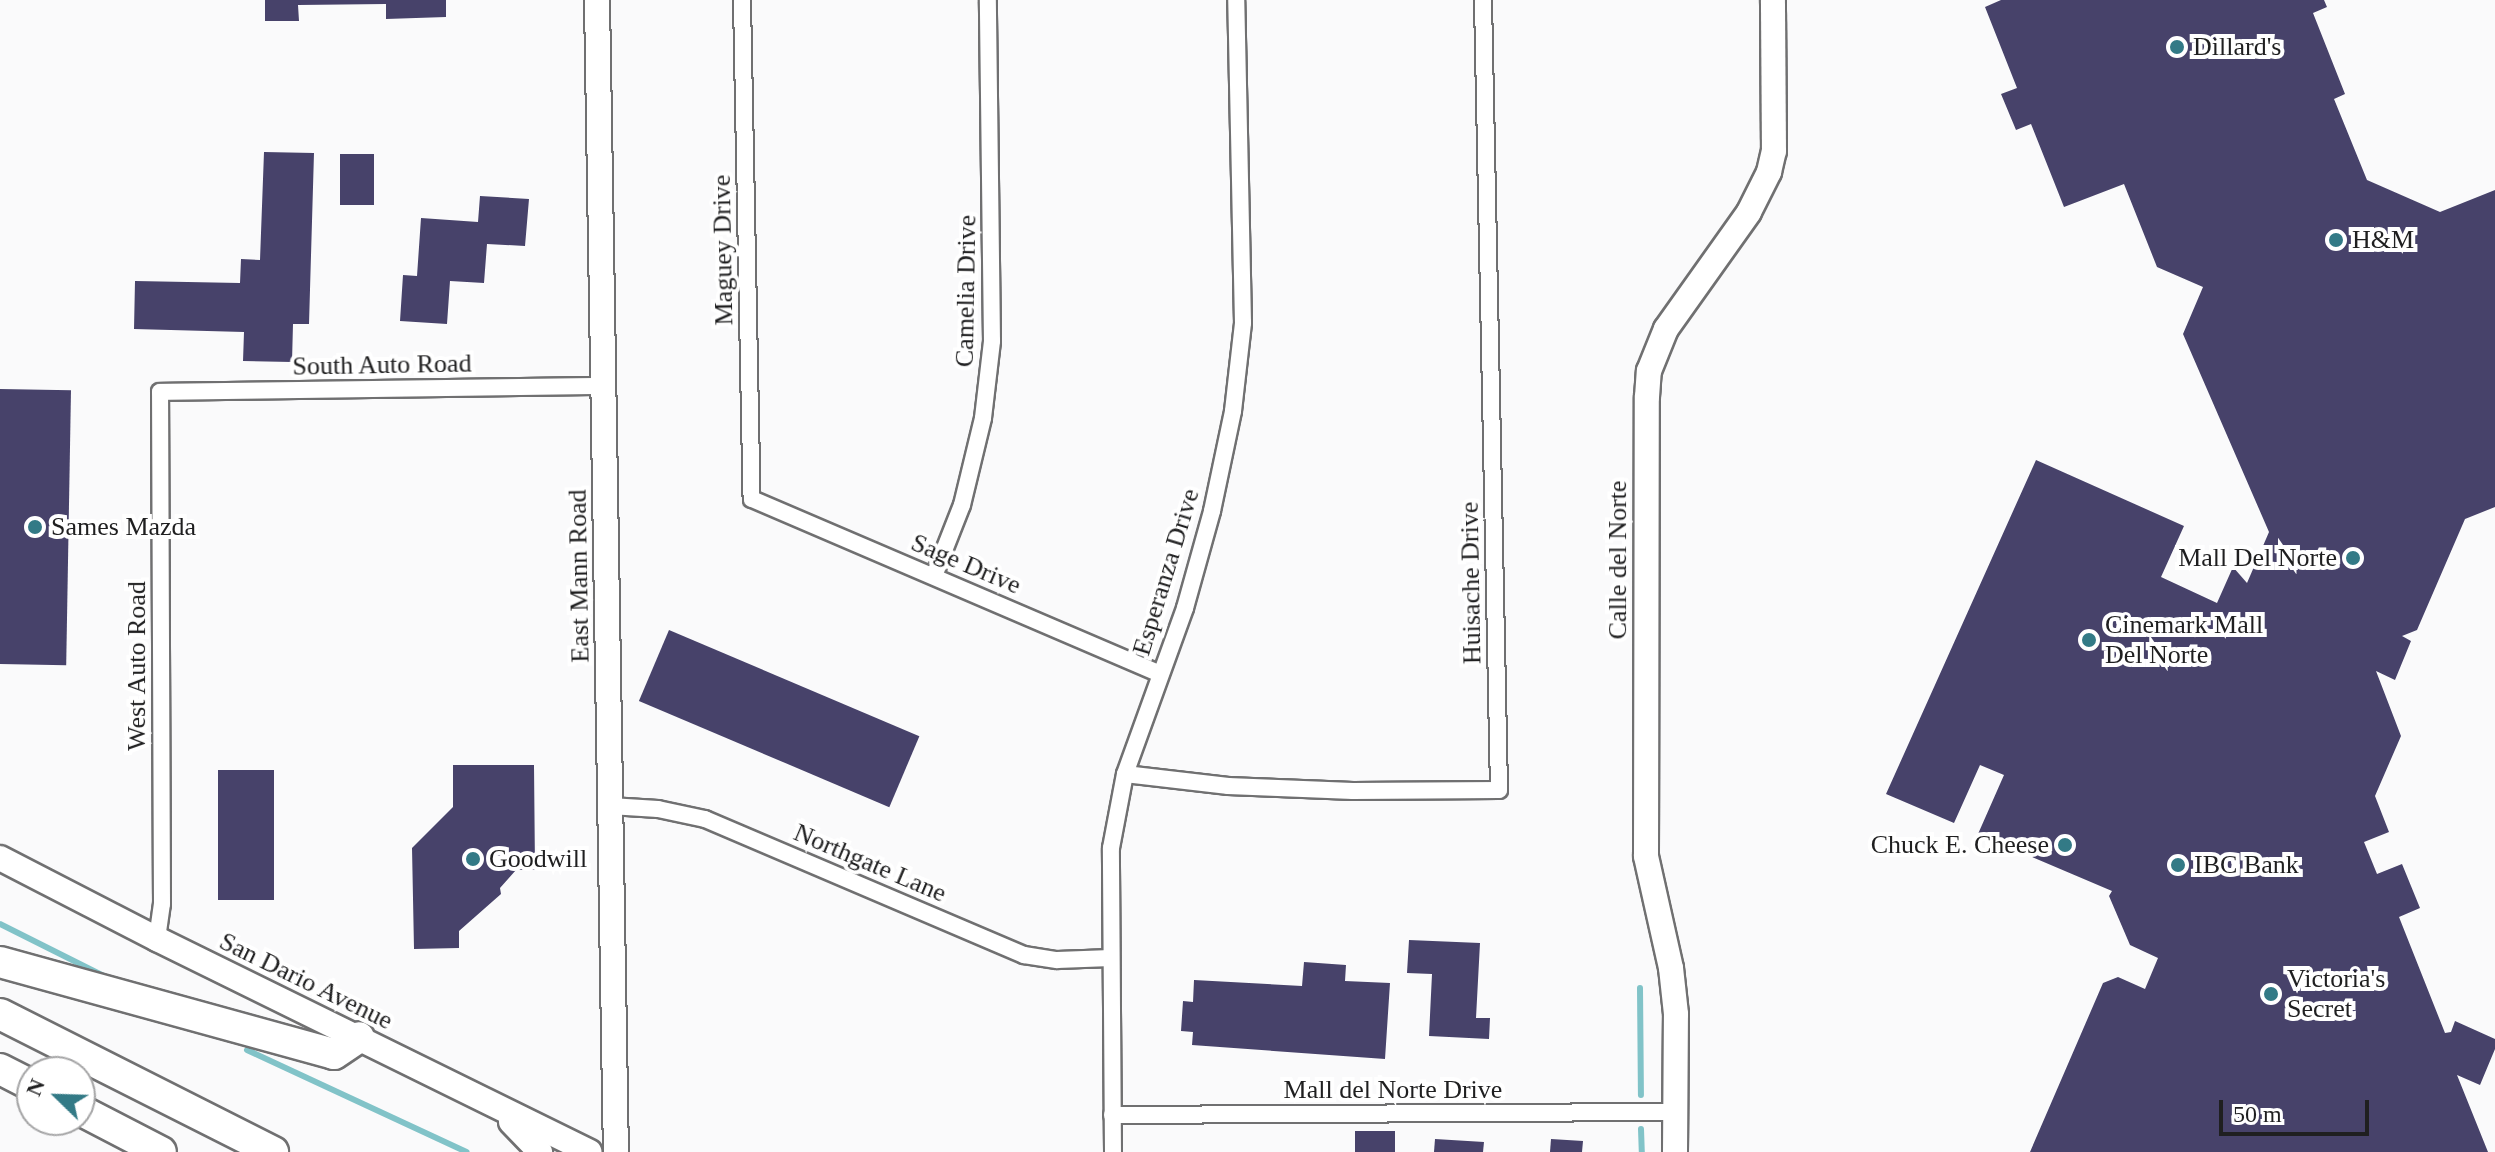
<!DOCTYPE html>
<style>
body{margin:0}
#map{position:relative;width:2495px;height:1152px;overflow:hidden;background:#fafafb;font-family:"Times New Roman",serif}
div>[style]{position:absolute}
.stream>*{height:6px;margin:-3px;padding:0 3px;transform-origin:3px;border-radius:3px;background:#81c3c8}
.building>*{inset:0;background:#47426a;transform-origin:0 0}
.roads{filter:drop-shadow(2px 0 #707071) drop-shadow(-2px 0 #707071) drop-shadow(0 2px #707071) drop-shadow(0 -2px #707071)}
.street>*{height:16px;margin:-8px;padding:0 8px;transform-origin:8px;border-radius:8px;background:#fff}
.secondary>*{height:24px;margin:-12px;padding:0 12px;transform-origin:12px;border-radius:12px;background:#fff}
.highway>*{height:30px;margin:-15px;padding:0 15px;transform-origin:15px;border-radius:15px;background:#fff}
.dots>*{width:22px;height:22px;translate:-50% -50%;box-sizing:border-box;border:4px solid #fff;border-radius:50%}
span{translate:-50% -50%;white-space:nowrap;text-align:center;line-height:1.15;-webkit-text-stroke:8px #fff;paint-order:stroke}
.poi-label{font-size:26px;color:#1f1f20}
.left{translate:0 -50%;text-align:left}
.right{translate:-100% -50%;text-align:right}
.street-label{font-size:26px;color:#1f1f20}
.north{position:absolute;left:16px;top:1056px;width:80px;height:80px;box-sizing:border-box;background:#fff;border:2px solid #a5a5a6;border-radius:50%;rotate:293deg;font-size:22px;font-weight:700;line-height:32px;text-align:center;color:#1f1f20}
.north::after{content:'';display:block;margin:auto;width:28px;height:36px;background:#337a86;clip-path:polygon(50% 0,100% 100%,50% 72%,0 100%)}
.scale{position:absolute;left:2219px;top:1100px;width:150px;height:36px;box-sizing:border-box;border:4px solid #1f1f20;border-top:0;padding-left:10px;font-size:24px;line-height:28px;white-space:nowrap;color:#1f1f20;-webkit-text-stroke:6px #fff;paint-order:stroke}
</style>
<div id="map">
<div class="stream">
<i style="left:0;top:924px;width:116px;rotate:26.6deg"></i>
<i style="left:1640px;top:988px;width:107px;rotate:89.5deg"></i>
<i style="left:247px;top:1050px;width:242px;rotate:24.9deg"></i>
<i style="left:1641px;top:1129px;width:23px;rotate:88deg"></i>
</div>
<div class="building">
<i style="clip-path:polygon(265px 0,446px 0,446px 17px,386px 19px,386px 4px,298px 5px,299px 21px,265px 21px)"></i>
<i style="clip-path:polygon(2001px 0,2324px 0,2327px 7px,2313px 13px,2345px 94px,2334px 99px,2367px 180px,2440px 212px,2495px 190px,2495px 507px,2465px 519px,2417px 630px,2402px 636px,2411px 641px,2395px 680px,2376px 671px,2401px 736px,2375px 796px,2389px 832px,2364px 842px,2377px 874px,2402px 864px,2420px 908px,2399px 917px,2445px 1033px,2451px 1032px,2455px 1021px,2495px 1039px,2495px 1049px,2480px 1085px,2457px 1075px,2488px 1152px,2030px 1152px,2103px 983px,2118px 977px,2145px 989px,2158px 958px,2130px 945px,2109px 896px,2112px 891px,1978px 834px,2004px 775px,1980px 765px,1954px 823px,1886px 794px,2036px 460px,2184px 526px,2161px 577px,2217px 603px,2233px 567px,2247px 583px,2269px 532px,2183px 334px,2203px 287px,2157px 267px,2124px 184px,2064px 207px,2031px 124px,2016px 130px,2001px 94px,2017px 88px,1985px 7px)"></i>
<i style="clip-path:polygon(264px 152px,314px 153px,309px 324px,293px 324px,292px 362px,243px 361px,244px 332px,134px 329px,135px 281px,240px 283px,241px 259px,260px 260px)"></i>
<i style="left:340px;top:154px;width:34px;height:51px"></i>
<i style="clip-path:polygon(480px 196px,529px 199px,525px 246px,487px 244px,484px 283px,450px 281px,447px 324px,400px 321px,403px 275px,417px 276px,421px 218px,478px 222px)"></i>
<i style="left:0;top:389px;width:71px;height:275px;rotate:1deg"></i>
<i style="left:669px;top:630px;width:272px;height:77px;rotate:23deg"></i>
<i style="clip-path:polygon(453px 765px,534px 765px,535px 870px,516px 870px,500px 888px,501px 894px,459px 931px,459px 948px,414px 949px,412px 848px,453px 807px)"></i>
<i style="left:218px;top:770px;width:56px;height:130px"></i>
<i style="clip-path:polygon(1409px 940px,1480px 943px,1476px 1018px,1490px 1018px,1489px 1039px,1429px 1036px,1432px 974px,1407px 973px)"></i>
<i style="clip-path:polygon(1304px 962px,1346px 965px,1345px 981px,1390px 983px,1385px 1059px,1192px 1045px,1193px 1032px,1181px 1031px,1183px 1001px,1193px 1002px,1194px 980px,1302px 986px)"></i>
<i style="left:1395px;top:1131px;width:21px;height:40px;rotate:90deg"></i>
<i style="clip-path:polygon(1435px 1139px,1484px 1142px,1483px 1152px,1434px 1152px)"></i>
<i style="clip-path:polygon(1551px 1139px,1583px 1141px,1582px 1152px,1550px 1152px)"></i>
</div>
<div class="roads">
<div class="street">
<i style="left:742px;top:0;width:499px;rotate:88.9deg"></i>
<i style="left:752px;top:499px;width:444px;rotate:23.2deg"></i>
<i style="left:934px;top:576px;width:76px;rotate:-68.5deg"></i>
<i style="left:962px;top:505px;width:89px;rotate:-76.4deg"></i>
<i style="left:983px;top:418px;width:78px;rotate:-83.3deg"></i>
<i style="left:992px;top:341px;width:341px;rotate:-90.7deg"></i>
<i style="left:1125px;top:774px;width:104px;rotate:6.6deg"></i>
<i style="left:1228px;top:786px;width:125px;rotate:2.3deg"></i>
<i style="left:1353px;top:791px;width:146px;rotate:-0.4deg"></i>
<i style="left:1499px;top:790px;width:790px;rotate:-91.16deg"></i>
<i style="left:610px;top:806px;width:48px;rotate:3.6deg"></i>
<i style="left:658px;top:809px;width:48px;rotate:12deg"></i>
<i style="left:705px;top:819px;width:347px;rotate:23.1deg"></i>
<i style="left:1024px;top:955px;width:33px;rotate:9deg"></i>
<i style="left:1057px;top:960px;width:54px;rotate:-2.1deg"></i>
<i style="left:157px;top:939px;width:35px;rotate:-82deg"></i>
<i style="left:162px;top:904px;width:512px;rotate:-90.22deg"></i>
<i style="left:160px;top:392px;width:444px;rotate:-0.8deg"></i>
<i style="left:1112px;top:1115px;width:563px;rotate:-0.31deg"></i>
<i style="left:1113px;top:1152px;width:304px;rotate:-90.4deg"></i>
<i style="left:1111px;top:848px;width:75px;rotate:-79.3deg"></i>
<i style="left:1125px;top:774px;width:177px;rotate:-70.1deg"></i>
<i style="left:1185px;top:608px;width:101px;rotate:-74.4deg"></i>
<i style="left:1212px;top:511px;width:102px;rotate:-78.1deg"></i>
<i style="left:1233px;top:411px;width:89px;rotate:-83.5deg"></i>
<i style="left:1243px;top:323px;width:323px;rotate:-91.2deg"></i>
</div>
<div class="secondary">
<i style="left:597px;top:0;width:1152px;rotate:89.06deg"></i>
<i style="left:0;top:858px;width:177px;rotate:27.3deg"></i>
<i style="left:157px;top:939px;width:482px;rotate:26.2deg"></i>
<i style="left:511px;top:1122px;width:42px;rotate:46deg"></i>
<i style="left:1675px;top:1152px;width:138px;rotate:-89.6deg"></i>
<i style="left:1676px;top:1014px;width:46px;rotate:-96.2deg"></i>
<i style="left:1671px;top:968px;width:115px;rotate:-102.6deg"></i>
<i style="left:1646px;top:856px;width:459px;rotate:-89.9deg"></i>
<i style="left:1647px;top:397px;width:26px;rotate:-86deg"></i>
<i style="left:1649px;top:371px;width:45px;rotate:-68deg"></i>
<i style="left:1666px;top:329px;width:143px;rotate:-54.6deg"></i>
<i style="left:1749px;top:212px;width:45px;rotate:-63.4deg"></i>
<i style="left:1769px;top:172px;width:22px;rotate:-77deg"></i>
<i style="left:1774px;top:151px;width:151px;rotate:-90.4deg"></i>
</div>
<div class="highway">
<i style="left:0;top:962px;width:346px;rotate:15.4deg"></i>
<i style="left:334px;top:1054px;width:30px;rotate:-34deg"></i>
<i style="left:0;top:1014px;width:306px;rotate:26.8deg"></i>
<i style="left:0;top:1069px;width:36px;rotate:27deg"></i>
<i style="left:80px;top:1110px;width:91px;rotate:27.4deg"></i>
</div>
</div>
<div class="dots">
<i style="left:2177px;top:47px;background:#337a86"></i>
<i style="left:2336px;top:240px;background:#337a86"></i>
<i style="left:35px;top:527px;background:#337a86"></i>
<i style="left:2353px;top:558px;background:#337a86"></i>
<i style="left:2089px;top:640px;background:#337a86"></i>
<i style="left:2065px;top:845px;background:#337a86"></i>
<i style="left:473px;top:859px;background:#337a86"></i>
<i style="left:2178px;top:865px;background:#337a86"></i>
<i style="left:2271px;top:994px;background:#337a86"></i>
</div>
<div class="poi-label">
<span class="left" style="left:2193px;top:47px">Dillard's</span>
<span class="left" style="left:2352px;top:240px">H&amp;M</span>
<span class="left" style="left:51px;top:527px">Sames Mazda</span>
<span class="right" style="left:2337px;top:558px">Mall Del Norte</span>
<span class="left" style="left:2105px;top:640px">Cinemark Mall<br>Del Norte</span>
<span class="right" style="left:2049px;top:845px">Chuck E. Cheese</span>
<span class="left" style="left:489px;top:859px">Goodwill</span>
<span class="left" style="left:2194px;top:865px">IBC Bank</span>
<span class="left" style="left:2287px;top:994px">Victoria's<br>Secret</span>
</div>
<div class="street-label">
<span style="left:723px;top:250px;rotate:-91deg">Maguey Drive</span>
<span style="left:966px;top:291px;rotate:-89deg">Camelia Drive</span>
<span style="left:382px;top:365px;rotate:-1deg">South Auto Road</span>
<span style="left:1618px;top:560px;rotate:-90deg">Calle del Norte</span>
<span style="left:966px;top:564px;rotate:23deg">Sage Drive</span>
<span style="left:1166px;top:572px;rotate:-73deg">Esperanza Drive</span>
<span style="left:579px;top:576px;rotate:-91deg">East Mann Road</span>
<span style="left:1471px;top:583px;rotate:-91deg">Huisache Drive</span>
<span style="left:137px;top:666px;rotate:-90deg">West Auto Road</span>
<span style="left:870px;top:863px;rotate:23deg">Northgate Lane</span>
<span style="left:306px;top:981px;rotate:26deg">San Dario Avenue</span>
<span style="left:1393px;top:1090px">Mall del Norte Drive</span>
</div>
<div class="north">N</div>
<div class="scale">50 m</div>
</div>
